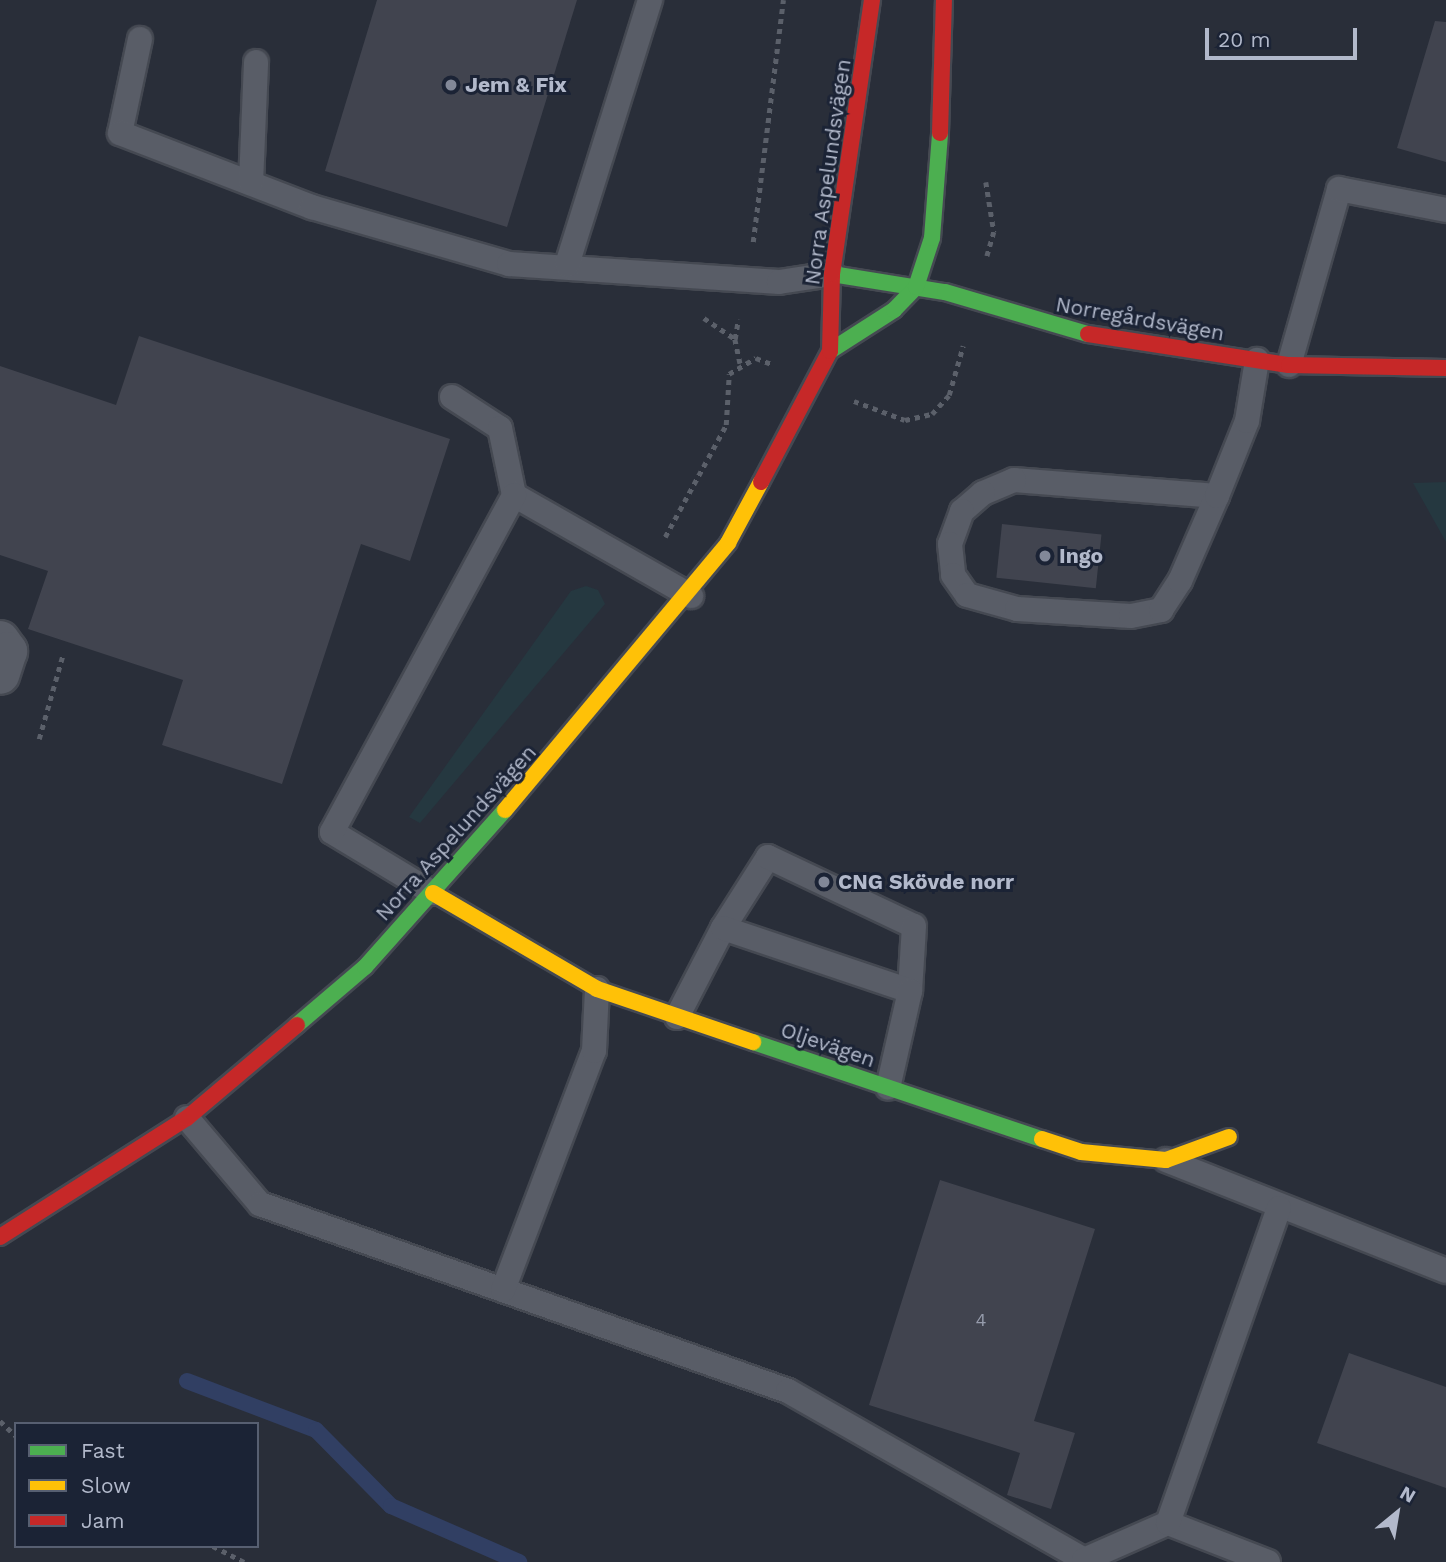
<!DOCTYPE html>
<meta charset="utf-8">
<style>
body{margin:0}
#map{position:relative;width:1446px;height:1562px;overflow:hidden;background:#292e39;font-family:"Work Sans",sans-serif}
div>[style]{position:absolute}
.green>*{inset:0;background:#253840}
.stream>*{height:16px;margin:-8px;padding:0 8px;transform-origin:8px;border-radius:8px;background:#313f63}
.building>*{inset:0;background:#41444f;transform-origin:0 0}
.path>*{height:4.5px;margin-top:-2.25px;transform-origin:0;background:repeating-linear-gradient(90deg,#5b606a 0 5px,transparent 0 10px)}
.roads{filter:drop-shadow(2px 0 #454952) drop-shadow(-2px 0 #454952) drop-shadow(0 2px #454952) drop-shadow(0 -2px #454952)}
.lane>*{height:24px;margin:-12px;padding:0 12px;transform-origin:12px;border-radius:12px;background:#595d67}
.street>*{height:38px;margin:-19px;padding:0 19px;transform-origin:19px;border-radius:19px;background:#595d67}
.fast>*{height:16px;margin:-8px;padding:0 8px;transform-origin:8px;border-radius:8px;background:#4caf50}
.slow>*{height:16px;margin:-8px;padding:0 8px;transform-origin:8px;border-radius:8px;background:#ffc107}
.jam>*{height:16px;margin:-8px;padding:0 8px;transform-origin:8px;border-radius:8px;background:#c62828}
.dots>*{width:19px;height:19px;translate:-50% -50%;box-sizing:border-box;border:4px solid #1b2335;border-radius:50%}
span{translate:-50% -50%;white-space:nowrap;text-align:center;line-height:1.15;-webkit-text-stroke:6px #1b2335;paint-order:stroke}
.number-label{font-size:18px;color:#969cac}
.number-label span{-webkit-text-stroke-width:0}
.poi-label{font-size:21px;color:#b2b9cb;font-weight:700}
.left{translate:0 -50%;text-align:left}
.street-label{font-size:21px;color:#b2b9cb}
.legend{position:absolute;left:14px;top:1422px;width:245px;height:126px;box-sizing:border-box;background:#1b2335;border:2px solid #575f71;margin:0;padding:9px 12px;list-style:none;font-size:21px;color:#b2b9cb}
.legend li{display:flex;align-items:center;gap:14px;height:35px}
.legend b{width:35px;border:2px solid #575f71}
.north{position:absolute;left:1362px;top:1478px;width:70px;height:70px;-webkit-text-stroke:5px #1b2335;paint-order:stroke;rotate:30deg;font-size:19px;font-weight:700;line-height:28px;text-align:center;color:#b2b9cb}
.north::after{content:'';display:block;margin:auto;width:24px;height:32px;background:#b2b9cb;clip-path:polygon(50% 0,100% 100%,50% 72%,0 100%)}
.scale{position:absolute;left:1205px;top:28px;width:152px;height:32px;box-sizing:border-box;border:4px solid #b2b9cb;border-top:0;padding-left:9px;font-size:21px;line-height:24px;white-space:nowrap;color:#b2b9cb;-webkit-text-stroke:5px #1b2335;paint-order:stroke}
</style>
<div id="map">
<div class="green">
<i style="clip-path:polygon(1446px 482px,1446px 542px,1413px 483px)"></i>
<i style="clip-path:polygon(586px 586px,598px 590px,605px 604px,420px 823px,409px 817px,571px 591px)"></i>
</div>
<div class="stream">
<i style="left:187px;top:1381px;width:138px;rotate:20.8deg"></i>
<i style="left:316px;top:1430px;width:107px;rotate:45.4deg"></i>
<i style="left:391px;top:1506px;width:140px;rotate:23.6deg"></i>
</div>
<div class="building">
<i style="clip-path:polygon(377px 0,577px 0,507px 227px,325px 171px)"></i>
<i style="clip-path:polygon(1435px 21px,1446px 22px,1446px 162px,1397px 148px)"></i>
<i style="clip-path:polygon(139px 336px,450px 439px,410px 561px,361px 544px,282px 784px,162px 745px,183px 680px,28px 629px,48px 571px,0 555px,0 366px,116px 405px)"></i>
<i style="left:1002px;top:524px;width:100px;height:54px;rotate:6deg"></i>
<i style="clip-path:polygon(940px 1180px,1095px 1229px,1034px 1421px,1075px 1433px,1051px 1509px,1007px 1495px,1020px 1453px,869px 1405px)"></i>
<i style="clip-path:polygon(1349px 1353px,1446px 1387px,1446px 1488px,1317px 1443px)"></i>
</div>
<div class="path">
<i style="left:986px;top:182px;width:51px;rotate:80.9deg"></i>
<i style="left:994px;top:232px;width:25px;rotate:106deg"></i>
<i style="left:753px;top:242px;width:244px;rotate:-82.9deg"></i>
<i style="left:704px;top:318px;width:37px;rotate:34deg"></i>
<i style="left:735px;top:339px;width:25px;rotate:78deg"></i>
<i style="left:735px;top:339px;width:20px;rotate:-81deg"></i>
<i style="left:854px;top:401px;width:54px;rotate:20.4deg"></i>
<i style="left:905px;top:420px;width:28px;rotate:-13deg"></i>
<i style="left:932px;top:414px;width:25px;rotate:-48deg"></i>
<i style="left:949px;top:395px;width:51px;rotate:-74.1deg"></i>
<i style="left:665px;top:537px;width:128px;rotate:-61.4deg"></i>
<i style="left:726px;top:425px;width:51px;rotate:-86.6deg"></i>
<i style="left:729px;top:374px;width:31px;rotate:-31deg"></i>
<i style="left:756px;top:358px;width:17px;rotate:21deg"></i>
<i style="left:39px;top:739px;width:88px;rotate:-74.2deg"></i>
<i style="left:0;top:1421px;width:22px;rotate:43deg"></i>
<i style="left:213px;top:1546px;width:35px;rotate:27deg"></i>
</div>
<div class="roads">
<div class="lane">
<i style="left:140px;top:39px;width:96px;rotate:102deg"></i>
<i style="left:120px;top:133px;width:206px;rotate:21.1deg"></i>
<i style="left:312px;top:207px;width:205px;rotate:16.1deg"></i>
<i style="left:509px;top:264px;width:271px;rotate:3.8deg"></i>
<i style="left:779px;top:282px;width:54px;rotate:-8.6deg"></i>
<i style="left:251px;top:183px;width:121px;rotate:-87.6deg"></i>
<i style="left:567px;top:265px;width:278px;rotate:-72.6deg"></i>
<i style="left:1289px;top:365px;width:183px;rotate:-74.1deg"></i>
<i style="left:1339px;top:189px;width:109px;rotate:11.1deg"></i>
<i style="left:452px;top:397px;width:57px;rotate:32.9deg"></i>
<i style="left:500px;top:428px;width:68px;rotate:78.2deg"></i>
<i style="left:514px;top:495px;width:204px;rotate:29.7deg"></i>
<i style="left:1217px;top:496px;width:204px;rotate:-175.5deg"></i>
<i style="left:1014px;top:480px;width:34px;rotate:157deg"></i>
<i style="left:983px;top:493px;width:28px;rotate:139deg"></i>
<i style="left:962px;top:511px;width:35px;rotate:110deg"></i>
<i style="left:950px;top:544px;width:31px;rotate:84deg"></i>
<i style="left:953px;top:575px;width:24px;rotate:55deg"></i>
<i style="left:967px;top:595px;width:52px;rotate:15.6deg"></i>
<i style="left:1017px;top:609px;width:114px;rotate:3.5deg"></i>
<i style="left:1131px;top:616px;width:31px;rotate:-11deg"></i>
<i style="left:1161px;top:610px;width:35px;rotate:-57deg"></i>
<i style="left:1180px;top:581px;width:93px;rotate:-66.5deg"></i>
<i style="left:1217px;top:496px;width:81px;rotate:-68.2deg"></i>
<i style="left:1247px;top:421px;width:62px;rotate:-80.7deg"></i>
<i style="left:433px;top:893px;width:118px;rotate:-148.9deg"></i>
<i style="left:332px;top:832px;width:383px;rotate:-61.6deg"></i>
<i style="left:723px;top:928px;width:84px;rotate:-57.6deg"></i>
<i style="left:768px;top:857px;width:161px;rotate:25.3deg"></i>
<i style="left:914px;top:926px;width:65px;rotate:93.5deg"></i>
<i style="left:677px;top:1017px;width:100px;rotate:-62.7deg"></i>
<i style="left:723px;top:928px;width:197px;rotate:18.6deg"></i>
<i style="left:910px;top:991px;width:99px;rotate:102.8deg"></i>
<i style="left:187px;top:1118px;width:113px;rotate:49.7deg"></i>
<i style="left:260px;top:1204px;width:560px;rotate:19.5deg"></i>
<i style="left:788px;top:1391px;width:341px;rotate:29.7deg"></i>
<i style="left:1084px;top:1560px;width:92px;rotate:-23.8deg"></i>
<i style="left:1166px;top:1160px;width:301px;rotate:21.6deg"></i>
<i style="left:503px;top:1290px;width:256px;rotate:-69.2deg"></i>
<i style="left:594px;top:1051px;width:62px;rotate:-87.2deg"></i>
<i style="left:1268px;top:1562px;width:107px;rotate:-158.7deg"></i>
<i style="left:1168px;top:1523px;width:334px;rotate:-70.6deg"></i>
</div>
<div class="street">
<i style="left:0;top:640px;width:14px;rotate:54deg"></i>
<i style="left:8px;top:651px;width:25px;rotate:108deg"></i>
</div>
<div class="fast">
<i style="left:832px;top:274px;width:114px;rotate:9.1deg"></i>
<i style="left:945px;top:292px;width:149px;rotate:16.4deg"></i>
<i style="left:830px;top:351px;width:76px;rotate:-32.6deg"></i>
<i style="left:894px;top:310px;width:32px;rotate:-46deg"></i>
<i style="left:916px;top:287px;width:52px;rotate:-71.9deg"></i>
<i style="left:932px;top:238px;width:105px;rotate:-85.6deg"></i>
<i style="left:297px;top:1025px;width:89px;rotate:-40.5deg"></i>
<i style="left:365px;top:967px;width:210px;rotate:-48.3deg"></i>
<i style="left:753px;top:1042px;width:305px;rotate:18.6deg"></i>
</div>
<div class="slow">
<i style="left:505px;top:810px;width:348px;rotate:-50.1deg"></i>
<i style="left:728px;top:543px;width:69px;rotate:-61.6deg"></i>
<i style="left:433px;top:893px;width:190px;rotate:30.3deg"></i>
<i style="left:597px;top:989px;width:165px;rotate:18.8deg"></i>
<i style="left:1042px;top:1139px;width:41px;rotate:18.4deg"></i>
<i style="left:1081px;top:1152px;width:85px;rotate:5.4deg"></i>
<i style="left:1166px;top:1160px;width:67px;rotate:-20.1deg"></i>
</div>
<div class="jam">
<i style="left:940px;top:133px;width:133px;rotate:-88.3deg"></i>
<i style="left:1088px;top:334px;width:203px;rotate:8.8deg"></i>
<i style="left:1289px;top:365px;width:157px;rotate:1.1deg"></i>
<i style="left:761px;top:482px;width:148px;rotate:-62.2deg"></i>
<i style="left:830px;top:351px;width:77px;rotate:-88.5deg"></i>
<i style="left:832px;top:274px;width:277px;rotate:-81.7deg"></i>
<i style="left:0;top:1237px;width:222px;rotate:-32.5deg"></i>
<i style="left:187px;top:1118px;width:144px;rotate:-40.2deg"></i>
</div>
</div>
<div class="dots">
<i style="left:451px;top:85px;background:#828898"></i>
<i style="left:1045px;top:556px;background:#828898"></i>
<i style="left:824px;top:882px;background:#828898"></i>
</div>
<div class="number-label">
<span style="left:981px;top:1320px">4</span>
</div>
<div class="poi-label">
<span class="left" style="left:465px;top:85px">Jem &amp; Fix</span>
<span class="left" style="left:1059px;top:556px">Ingo</span>
<span class="left" style="left:838px;top:882px">CNG Skövde norr</span>
</div>
<div class="street-label">
<span style="left:828px;top:172px;rotate:-82deg">Norra Aspelundsvägen</span>
<span style="left:1140px;top:319px;rotate:10deg">Norregårdsvägen</span>
<span style="left:456px;top:833px;rotate:-48deg">Norra Aspelundsvägen</span>
<span style="left:828px;top:1045px;rotate:19deg">Oljevägen</span>
</div>
<ul class="legend">
<li><b style="height:9px;background:#4caf50"></b>Fast</li>
<li><b style="height:9px;background:#ffc107"></b>Slow</li>
<li><b style="height:9px;background:#c62828"></b>Jam</li>
</ul>
<div class="north">N</div>
<div class="scale">20 m</div>
</div>
